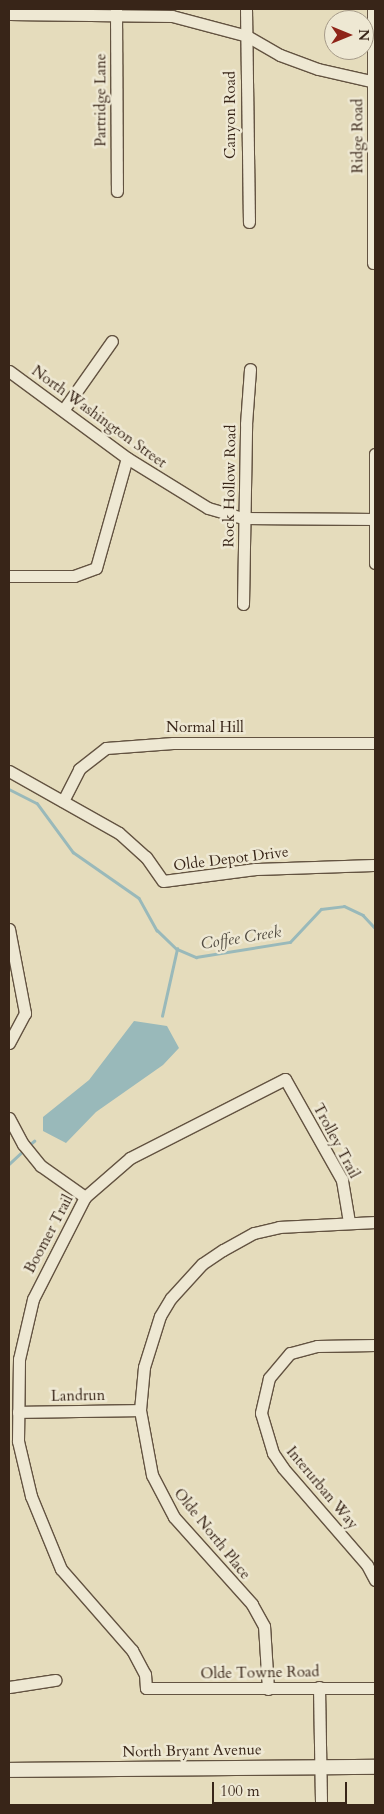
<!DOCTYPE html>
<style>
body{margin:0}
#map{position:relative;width:384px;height:1814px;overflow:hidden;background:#e5dcbc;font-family:Cardo,serif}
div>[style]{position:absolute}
.water>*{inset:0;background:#99b9ba}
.stream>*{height:2.5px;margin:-1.25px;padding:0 1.25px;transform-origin:1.25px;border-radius:1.25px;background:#99b9ba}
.roads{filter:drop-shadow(1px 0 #635341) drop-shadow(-1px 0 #635341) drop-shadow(0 1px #635341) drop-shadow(0 -1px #635341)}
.minor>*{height:11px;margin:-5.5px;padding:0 5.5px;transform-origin:5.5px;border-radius:5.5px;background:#eee8d3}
.tertiary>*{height:14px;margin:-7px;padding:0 7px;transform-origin:7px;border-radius:7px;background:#eee8d3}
span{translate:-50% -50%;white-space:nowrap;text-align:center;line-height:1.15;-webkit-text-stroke:5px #eee8d3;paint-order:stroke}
.street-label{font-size:15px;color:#382518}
.water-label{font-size:16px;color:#504a40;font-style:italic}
.frame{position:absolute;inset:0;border:10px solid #382518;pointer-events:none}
.north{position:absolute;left:324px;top:10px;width:50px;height:50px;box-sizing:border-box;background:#eee8d3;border:1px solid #a59a88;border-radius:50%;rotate:90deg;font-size:14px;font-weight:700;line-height:20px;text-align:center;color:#382518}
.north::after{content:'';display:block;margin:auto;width:18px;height:22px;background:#8f2418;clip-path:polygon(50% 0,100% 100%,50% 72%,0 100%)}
.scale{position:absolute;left:212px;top:1782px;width:135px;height:22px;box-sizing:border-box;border:2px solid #382518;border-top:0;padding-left:6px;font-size:15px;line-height:18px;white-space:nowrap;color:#382518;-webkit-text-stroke:4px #eee8d3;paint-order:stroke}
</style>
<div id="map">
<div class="water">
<i style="clip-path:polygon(134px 1021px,167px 1026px,179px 1048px,163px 1065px,96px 1112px,66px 1143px,43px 1131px,43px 1117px,89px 1080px)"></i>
</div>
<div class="stream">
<i style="left:9px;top:789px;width:31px;rotate:27deg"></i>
<i style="left:37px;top:803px;width:61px;rotate:53.7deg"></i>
<i style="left:73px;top:852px;width:80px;rotate:34.9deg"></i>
<i style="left:139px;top:898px;width:37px;rotate:61deg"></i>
<i style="left:157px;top:930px;width:28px;rotate:44deg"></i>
<i style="left:177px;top:949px;width:21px;rotate:23deg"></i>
<i style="left:196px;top:957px;width:95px;rotate:-9.1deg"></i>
<i style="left:290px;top:942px;width:45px;rotate:-46.8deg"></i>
<i style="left:321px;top:909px;width:23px;rotate:-7deg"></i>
<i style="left:344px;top:906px;width:21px;rotate:25deg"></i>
<i style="left:363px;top:915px;width:18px;rotate:47deg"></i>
<i style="left:162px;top:1016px;width:69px;rotate:-77.4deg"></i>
<i style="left:28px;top:1146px;width:8px;rotate:-40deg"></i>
<i style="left:9px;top:1164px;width:21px;rotate:-43deg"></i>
</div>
<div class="roads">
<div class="minor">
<i style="left:116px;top:9px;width:182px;rotate:89.7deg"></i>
<i style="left:246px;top:9px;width:213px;rotate:89.2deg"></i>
<i style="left:9px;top:14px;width:163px;rotate:0.7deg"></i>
<i style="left:172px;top:16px;width:78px;rotate:14.9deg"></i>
<i style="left:247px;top:36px;width:38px;rotate:30deg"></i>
<i style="left:280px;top:55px;width:40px;rotate:20.2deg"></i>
<i style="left:318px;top:69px;width:58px;rotate:12.8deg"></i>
<i style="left:373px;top:263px;width:254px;rotate:-90deg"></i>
<i style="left:9px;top:371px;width:147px;rotate:36.4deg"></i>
<i style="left:127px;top:458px;width:95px;rotate:31.7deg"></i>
<i style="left:208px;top:508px;width:36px;rotate:16deg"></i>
<i style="left:243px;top:518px;width:132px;rotate:0.4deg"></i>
<i style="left:64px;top:409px;width:83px;rotate:-54.8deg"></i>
<i style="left:375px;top:454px;width:109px;rotate:90deg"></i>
<i style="left:9px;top:576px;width:65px"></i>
<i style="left:74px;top:576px;width:23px;rotate:-20deg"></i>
<i style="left:96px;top:568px;width:114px;rotate:-74.3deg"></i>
<i style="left:243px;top:604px;width:180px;rotate:-89deg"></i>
<i style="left:246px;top:424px;width:55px;rotate:-85.8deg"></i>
<i style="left:9px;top:771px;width:126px;rotate:29.4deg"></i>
<i style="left:119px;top:833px;width:36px;rotate:42deg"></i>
<i style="left:146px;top:857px;width:29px;rotate:55deg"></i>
<i style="left:163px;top:881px;width:93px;rotate:-7.4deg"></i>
<i style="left:255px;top:869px;width:120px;rotate:-1.9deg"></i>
<i style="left:63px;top:801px;width:36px;rotate:-63deg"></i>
<i style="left:79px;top:769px;width:34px;rotate:-38deg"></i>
<i style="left:106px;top:748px;width:67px;rotate:-4.3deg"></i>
<i style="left:173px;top:743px;width:202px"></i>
<i style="left:9px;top:929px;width:86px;rotate:79.2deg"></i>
<i style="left:25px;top:1013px;width:34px;rotate:118deg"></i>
<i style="left:9px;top:1118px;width:30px;rotate:62deg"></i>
<i style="left:23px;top:1144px;width:28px;rotate:51deg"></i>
<i style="left:41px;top:1166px;width:54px;rotate:35.2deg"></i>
<i style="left:349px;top:1222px;width:43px;rotate:-99.5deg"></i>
<i style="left:342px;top:1180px;width:116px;rotate:-119.4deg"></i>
<i style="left:285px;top:1079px;width:174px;rotate:153deg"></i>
<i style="left:130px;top:1158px;width:60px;rotate:139.1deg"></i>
<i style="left:85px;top:1197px;width:114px;rotate:117deg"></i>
<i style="left:33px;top:1299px;width:62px;rotate:103.1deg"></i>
<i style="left:19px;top:1359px;width:82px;rotate:90.7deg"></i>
<i style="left:18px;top:1441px;width:57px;rotate:76.7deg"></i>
<i style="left:31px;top:1496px;width:79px;rotate:67.7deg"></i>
<i style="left:61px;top:1569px;width:108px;rotate:48.8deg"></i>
<i style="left:132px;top:1650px;width:27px;rotate:62deg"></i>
<i style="left:145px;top:1674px;width:14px;rotate:86deg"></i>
<i style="left:146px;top:1688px;width:229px"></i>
<i style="left:375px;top:1345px;width:58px;rotate:179deg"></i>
<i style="left:317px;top:1346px;width:28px;rotate:165deg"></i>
<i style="left:290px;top:1353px;width:33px;rotate:130deg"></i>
<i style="left:269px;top:1378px;width:36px;rotate:103deg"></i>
<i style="left:261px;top:1413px;width:42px;rotate:73.3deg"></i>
<i style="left:273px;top:1453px;width:18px;rotate:56deg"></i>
<i style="left:283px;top:1468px;width:128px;rotate:49.1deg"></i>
<i style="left:367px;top:1565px;width:17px;rotate:62deg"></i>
<i style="left:18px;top:1412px;width:122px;rotate:-0.9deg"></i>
<i style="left:9px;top:1687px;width:47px;rotate:-8.7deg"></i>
<i style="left:319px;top:1687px;width:118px;rotate:89deg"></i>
<i style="left:268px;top:1689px;width:63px;rotate:-93.6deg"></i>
<i style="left:264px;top:1626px;width:25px;rotate:-119deg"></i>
<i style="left:252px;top:1604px;width:117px;rotate:-131.9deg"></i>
<i style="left:174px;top:1517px;width:47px;rotate:-117.6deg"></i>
<i style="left:152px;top:1475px;width:66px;rotate:-100.5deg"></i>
<i style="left:140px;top:1410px;width:43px;rotate:-84.7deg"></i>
<i style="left:144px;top:1367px;width:53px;rotate:-72.6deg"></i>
<i style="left:160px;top:1316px;width:21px;rotate:-59deg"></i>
<i style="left:171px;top:1298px;width:46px;rotate:-47.6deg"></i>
<i style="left:202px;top:1264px;width:25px;rotate:-34deg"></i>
<i style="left:223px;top:1250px;width:35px;rotate:-29deg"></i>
<i style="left:254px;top:1233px;width:26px;rotate:-13deg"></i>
<i style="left:279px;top:1227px;width:96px;rotate:-3deg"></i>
</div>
<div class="tertiary">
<i style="left:9px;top:1770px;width:366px;rotate:-0.5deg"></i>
</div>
</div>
<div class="street-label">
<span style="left:101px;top:100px;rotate:-90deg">Partridge Lane</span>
<span style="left:231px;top:115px;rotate:-90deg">Canyon Road</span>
<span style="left:358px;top:136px;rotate:-90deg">Ridge Road</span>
<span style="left:99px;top:417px;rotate:36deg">North Washington Street</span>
<span style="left:230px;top:486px;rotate:-89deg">Rock Hollow Road</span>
<span style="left:205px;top:728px">Normal Hill</span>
<span style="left:231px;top:859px;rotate:-7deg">Olde Depot Drive</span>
<span style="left:336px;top:1141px;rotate:62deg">Trolley Trail</span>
<span style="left:49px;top:1234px;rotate:-62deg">Boomer Trail</span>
<span style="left:78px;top:1396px;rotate:-1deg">Landrun</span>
<span style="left:322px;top:1488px;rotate:50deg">Interurban Way</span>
<span style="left:212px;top:1534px;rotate:51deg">Olde North Place</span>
<span style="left:260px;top:1673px;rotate:-1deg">Olde Towne Road</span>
<span style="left:192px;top:1751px;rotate:-1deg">North Bryant Avenue</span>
</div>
<div class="water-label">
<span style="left:241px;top:938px;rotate:-9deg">Coffee Creek</span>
</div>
<div class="frame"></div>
<div class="north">N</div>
<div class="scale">100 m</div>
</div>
